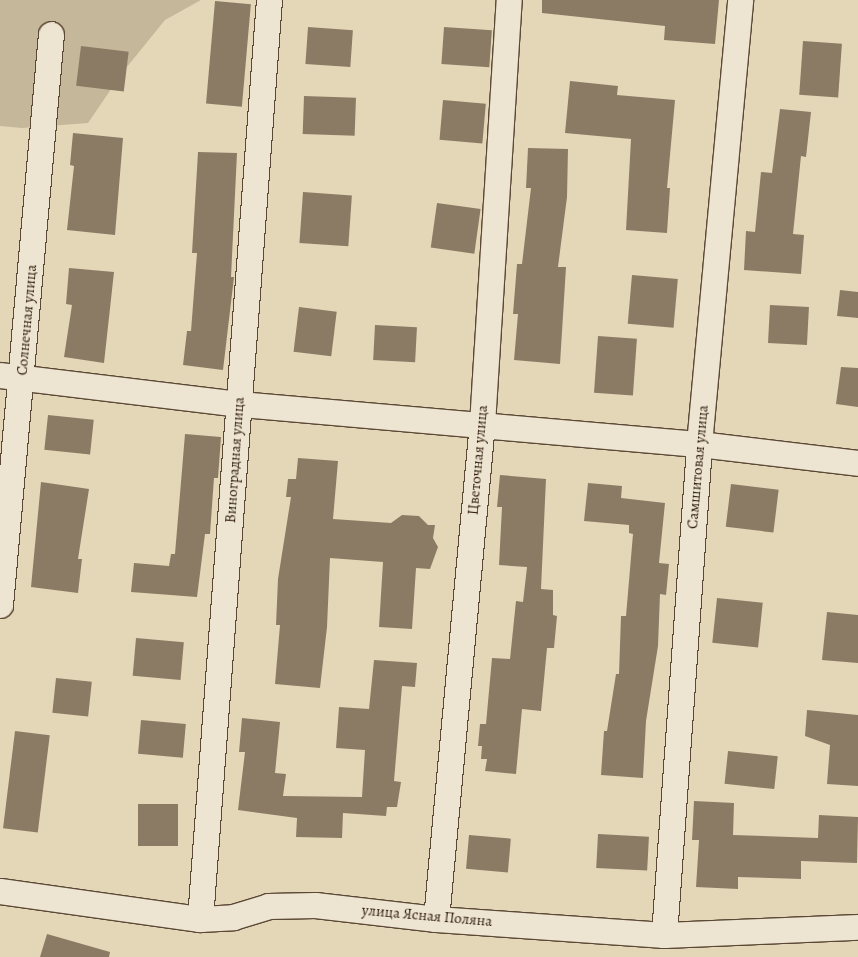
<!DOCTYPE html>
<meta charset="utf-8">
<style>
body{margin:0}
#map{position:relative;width:858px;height:957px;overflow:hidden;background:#e4d7b8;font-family:Alegreya,serif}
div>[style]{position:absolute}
.green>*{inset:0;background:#c5b79a}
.building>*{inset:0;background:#8c7b64;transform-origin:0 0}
.roads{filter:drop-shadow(1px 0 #5b4835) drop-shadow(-1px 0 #5b4835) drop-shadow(0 1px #5b4835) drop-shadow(0 -1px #5b4835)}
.minor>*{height:25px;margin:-12.5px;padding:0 12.5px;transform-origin:12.5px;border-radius:12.5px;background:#ede5d1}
span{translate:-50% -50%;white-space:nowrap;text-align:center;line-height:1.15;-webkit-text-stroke:5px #ede5d1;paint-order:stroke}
.street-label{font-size:15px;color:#2d1809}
</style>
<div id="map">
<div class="green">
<i style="clip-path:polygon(0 0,201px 0,165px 20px,122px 73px,88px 123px,22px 128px,0 126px)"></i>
</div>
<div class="building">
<i style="clip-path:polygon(542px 0,719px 0,715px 44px,664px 40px,665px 26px,542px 13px)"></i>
<i style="left:215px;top:1px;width:36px;height:103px;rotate:5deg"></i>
<i style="left:308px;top:27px;width:45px;height:37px;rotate:4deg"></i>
<i style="left:444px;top:27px;width:48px;height:37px;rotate:4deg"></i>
<i style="left:803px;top:41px;width:39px;height:54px;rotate:4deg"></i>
<i style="left:81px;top:46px;width:48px;height:40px;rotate:7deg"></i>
<i style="clip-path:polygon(570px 81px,618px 86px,617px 95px,675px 100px,667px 188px,670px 188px,667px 233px,626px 230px,631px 139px,565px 133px)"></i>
<i style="left:304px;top:96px;width:52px;height:38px;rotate:2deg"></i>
<i style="left:443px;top:100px;width:43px;height:40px;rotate:5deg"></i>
<i style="clip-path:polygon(780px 109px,811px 112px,806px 157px,801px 156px,793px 234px,804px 235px,801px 274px,744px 270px,746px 231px,755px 232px,761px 172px,772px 173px)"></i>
<i style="clip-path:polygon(73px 133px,123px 138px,115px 235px,67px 230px,74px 166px,70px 165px)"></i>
<i style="clip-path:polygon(528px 148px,568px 149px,567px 197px,558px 267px,566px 267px,560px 364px,514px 360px,518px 314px,513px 314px,517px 264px,522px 264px,531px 188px,526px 188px)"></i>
<i style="clip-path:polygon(198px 152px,237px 153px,231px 277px,234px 277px,223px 370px,183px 365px,187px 331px,191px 331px,197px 253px,192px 253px)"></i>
<i style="left:303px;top:192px;width:49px;height:51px;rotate:4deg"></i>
<i style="left:437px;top:203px;width:44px;height:45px;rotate:8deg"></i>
<i style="clip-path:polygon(69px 268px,114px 272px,104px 363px,64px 357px,72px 305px,66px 304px)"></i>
<i style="left:632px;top:275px;width:46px;height:49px;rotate:5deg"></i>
<i style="clip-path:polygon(840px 290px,858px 292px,858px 318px,837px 316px)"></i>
<i style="left:770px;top:305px;width:39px;height:38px;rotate:3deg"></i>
<i style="left:299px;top:307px;width:38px;height:45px;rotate:7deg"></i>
<i style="left:375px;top:325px;width:42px;height:35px;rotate:3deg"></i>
<i style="left:598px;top:336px;width:39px;height:57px;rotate:4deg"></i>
<i style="clip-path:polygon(841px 367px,858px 368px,858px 407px,836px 404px)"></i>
<i style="left:48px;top:415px;width:46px;height:35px;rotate:6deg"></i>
<i style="clip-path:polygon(185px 434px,221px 437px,218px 478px,214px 478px,210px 534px,205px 534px,197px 597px,131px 592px,134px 563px,169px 566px,171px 554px,175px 554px)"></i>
<i style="clip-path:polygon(298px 458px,338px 461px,333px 519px,391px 523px,402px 515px,419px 516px,428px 525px,435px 525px,433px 538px,438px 547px,430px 569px,416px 568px,412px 629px,379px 627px,383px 562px,330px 558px,327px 627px,320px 688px,275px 684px,280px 625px,276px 625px,278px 579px,291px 497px,286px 497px,288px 479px,296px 479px)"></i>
<i style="clip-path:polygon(500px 475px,546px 479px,541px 589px,553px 590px,553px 615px,557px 616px,554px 648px,547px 648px,541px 711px,522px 709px,516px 774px,485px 771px,487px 759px,481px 759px,482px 746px,478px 746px,480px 724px,486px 724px,492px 658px,510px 659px,516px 601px,523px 602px,527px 567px,499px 565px,502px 507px,497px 507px)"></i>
<i style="clip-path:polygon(41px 482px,89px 489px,78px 559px,82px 559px,78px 593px,31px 587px)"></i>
<i style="clip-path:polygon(588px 483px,622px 486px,621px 498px,665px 503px,659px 563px,669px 564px,666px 595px,660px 594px,658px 646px,646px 721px,643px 778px,601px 775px,604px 731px,607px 731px,616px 674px,619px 674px,621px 616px,626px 616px,633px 534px,629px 533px,629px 525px,584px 521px)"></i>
<i style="left:731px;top:484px;width:48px;height:43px;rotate:7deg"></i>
<i style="left:717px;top:598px;width:46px;height:45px;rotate:6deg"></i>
<i style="clip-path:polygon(827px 612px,858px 615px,858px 663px,822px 660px)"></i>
<i style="left:136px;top:638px;width:48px;height:38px;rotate:5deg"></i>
<i style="clip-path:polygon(374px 660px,417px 663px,415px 687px,402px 686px,394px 781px,401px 782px,397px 807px,387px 807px,386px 816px,343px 813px,342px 838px,296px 837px,297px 818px,238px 810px,245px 752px,239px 752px,242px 718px,280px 722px,275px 773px,286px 774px,283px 796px,362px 797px,365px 750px,336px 748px,339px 707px,369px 709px)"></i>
<i style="left:56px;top:678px;width:36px;height:35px;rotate:6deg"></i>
<i style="clip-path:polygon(807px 710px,858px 715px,858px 786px,827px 784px,830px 745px,805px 736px)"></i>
<i style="left:141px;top:720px;width:45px;height:34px;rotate:5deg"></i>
<i style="left:15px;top:731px;width:35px;height:98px;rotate:7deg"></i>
<i style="left:728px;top:751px;width:50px;height:33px;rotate:6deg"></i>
<i style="clip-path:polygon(694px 801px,734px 803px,733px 835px,818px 838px,819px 815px,858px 817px,857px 863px,801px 861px,801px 879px,738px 877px,738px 889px,696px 887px,699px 840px,692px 840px)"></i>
<i style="left:138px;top:804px;width:40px;height:42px"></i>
<i style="left:598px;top:834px;width:51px;height:34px;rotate:3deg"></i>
<i style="left:469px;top:835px;width:42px;height:34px;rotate:5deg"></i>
<i style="clip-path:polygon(47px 934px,110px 952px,109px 957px,40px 957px)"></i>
</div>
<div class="roads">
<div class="minor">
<i style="left:0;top:375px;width:242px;rotate:6.9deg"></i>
<i style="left:240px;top:404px;width:461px;rotate:5deg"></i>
<i style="left:699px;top:444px;width:160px;rotate:6.8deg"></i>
<i style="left:0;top:605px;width:573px;rotate:-84.9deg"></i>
<i style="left:0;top:891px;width:202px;rotate:8deg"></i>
<i style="left:200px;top:919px;width:33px;rotate:-3deg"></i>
<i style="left:233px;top:917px;width:37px;rotate:-17deg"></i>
<i style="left:268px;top:906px;width:47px;rotate:-1.2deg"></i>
<i style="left:315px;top:905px;width:122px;rotate:6.6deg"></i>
<i style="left:436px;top:919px;width:229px;rotate:4deg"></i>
<i style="left:664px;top:935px;width:194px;rotate:-2.4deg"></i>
<i style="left:200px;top:919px;width:922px;rotate:-85.71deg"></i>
<i style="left:436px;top:919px;width:497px;rotate:-84.7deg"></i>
<i style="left:482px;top:424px;width:425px;rotate:-86.4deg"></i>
<i style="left:664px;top:935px;width:492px;rotate:-85.9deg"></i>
<i style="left:699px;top:444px;width:446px;rotate:-84.7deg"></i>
</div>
</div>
<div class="street-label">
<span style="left:27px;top:320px;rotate:-85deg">Солнечная улица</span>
<span style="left:235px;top:460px;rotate:-86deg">Виноградная улица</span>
<span style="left:478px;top:460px;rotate:-85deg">Цветочная улица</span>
<span style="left:698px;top:467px;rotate:-85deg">Самшитовая улица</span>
<span style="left:427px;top:916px;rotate:5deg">улица Ясная Поляна</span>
</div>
</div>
